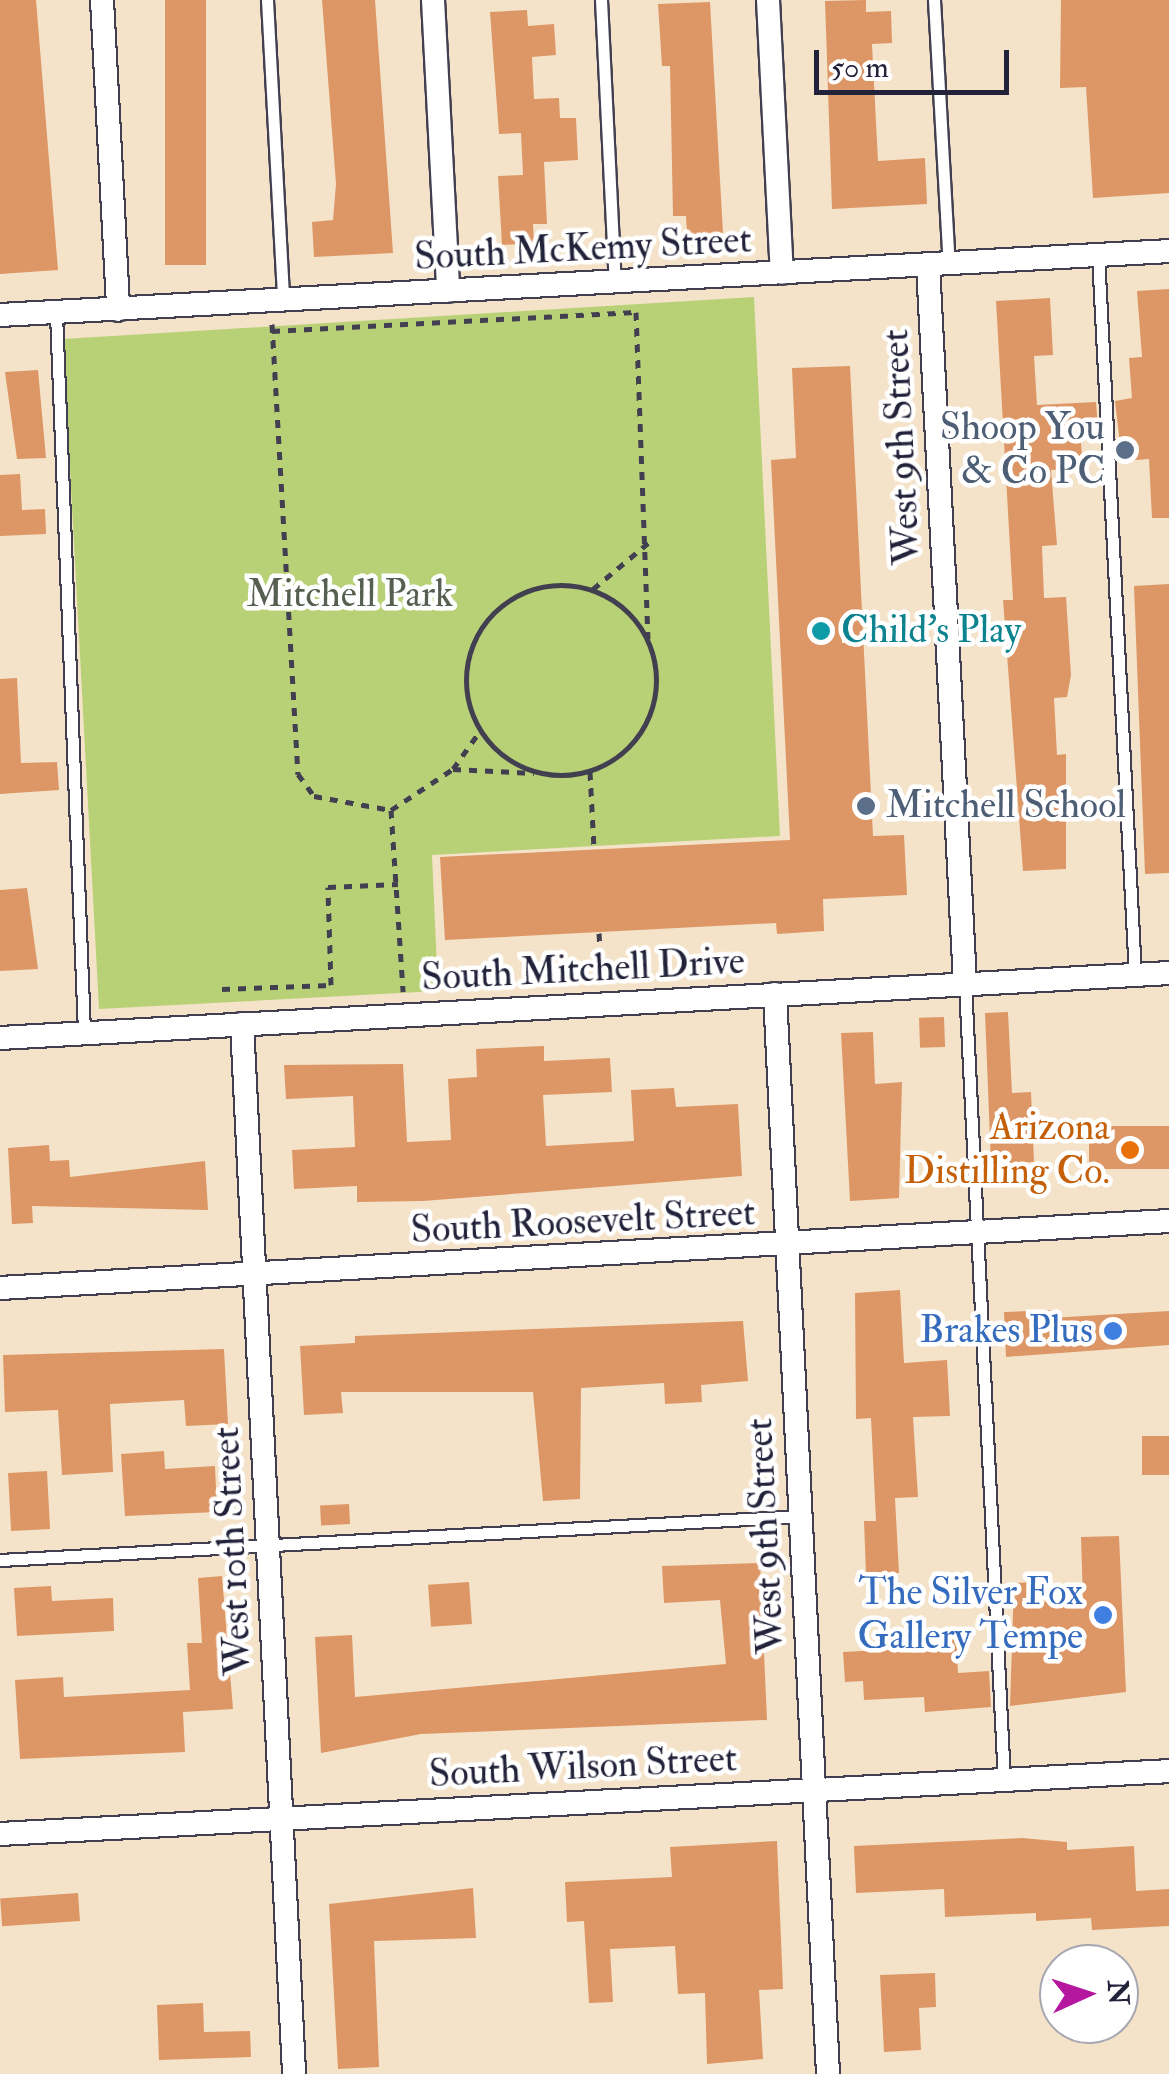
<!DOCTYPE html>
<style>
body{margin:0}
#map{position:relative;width:1169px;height:2074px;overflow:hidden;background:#f4e3c9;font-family:"IM FELL Double Pica",serif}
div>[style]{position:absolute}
.green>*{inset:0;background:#b8d176}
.building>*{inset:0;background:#dd9766;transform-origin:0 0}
.path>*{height:5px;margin-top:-2.5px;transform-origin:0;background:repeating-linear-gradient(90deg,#423f50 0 8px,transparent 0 16px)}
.path>.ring{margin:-2.5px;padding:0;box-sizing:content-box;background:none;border:5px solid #423f50;border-radius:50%}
.roads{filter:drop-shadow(2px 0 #423f50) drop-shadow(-2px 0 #423f50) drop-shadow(0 2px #423f50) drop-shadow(0 -2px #423f50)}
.service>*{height:11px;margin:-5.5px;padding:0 5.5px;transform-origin:5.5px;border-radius:5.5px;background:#fff}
.minor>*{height:22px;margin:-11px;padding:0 11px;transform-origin:11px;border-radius:11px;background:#fff}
.dots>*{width:28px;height:28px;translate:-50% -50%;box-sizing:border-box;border:5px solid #fff;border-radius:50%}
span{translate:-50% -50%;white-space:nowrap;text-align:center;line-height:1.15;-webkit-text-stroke:9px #fff;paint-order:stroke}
.street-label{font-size:38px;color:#22223b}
.service-label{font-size:38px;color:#4e5e75}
.right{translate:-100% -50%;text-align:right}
.left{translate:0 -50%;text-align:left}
.park-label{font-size:38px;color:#565f50}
.culture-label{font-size:38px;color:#0d838f}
.food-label{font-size:38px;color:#c56008}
.shop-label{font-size:38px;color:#366cbe}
.north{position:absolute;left:1039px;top:1944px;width:100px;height:100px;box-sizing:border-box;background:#fff;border:2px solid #a7a7b1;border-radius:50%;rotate:87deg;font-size:28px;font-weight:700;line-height:40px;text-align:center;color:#22223b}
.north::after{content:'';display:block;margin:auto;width:35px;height:45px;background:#b5179e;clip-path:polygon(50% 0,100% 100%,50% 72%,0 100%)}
.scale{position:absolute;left:814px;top:50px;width:195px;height:45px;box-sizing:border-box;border:5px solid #22223b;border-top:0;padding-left:12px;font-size:30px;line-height:35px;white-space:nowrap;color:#22223b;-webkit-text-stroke:8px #fff;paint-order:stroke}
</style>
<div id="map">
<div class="green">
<i style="clip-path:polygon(754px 297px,780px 836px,432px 855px,438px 991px,99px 1009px,63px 339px)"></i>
</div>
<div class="building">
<i style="clip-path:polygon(0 0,36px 0,58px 270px,0 274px)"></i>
<i style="left:165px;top:0;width:41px;height:265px"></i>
<i style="clip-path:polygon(322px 0,375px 0,393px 253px,314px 257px,312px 222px,333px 220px,336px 184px)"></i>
<i style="clip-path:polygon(866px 0,866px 12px,891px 11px,892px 43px,872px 44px,878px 161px,925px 158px,927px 204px,832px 209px,825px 1px)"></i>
<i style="clip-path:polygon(1061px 0,1169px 0,1169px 193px,1093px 198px,1086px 87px,1060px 88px)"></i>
<i style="clip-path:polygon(710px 2px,723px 233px,687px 235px,686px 216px,673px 216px,670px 66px,662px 66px,658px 4px)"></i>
<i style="clip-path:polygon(527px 10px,528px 26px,554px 24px,556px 55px,532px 57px,534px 99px,559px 98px,560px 118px,576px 118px,578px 160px,544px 162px,547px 224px,533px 224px,534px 243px,502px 245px,498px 176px,523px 175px,521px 133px,499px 134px,490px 12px)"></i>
<i style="clip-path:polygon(1169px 289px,1169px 518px,1152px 518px,1149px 459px,1122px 461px,1115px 401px,1132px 398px,1129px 358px,1142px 357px,1137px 291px)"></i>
<i style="clip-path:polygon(1050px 298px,1053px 355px,1034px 356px,1037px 405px,1096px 402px,1098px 429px,1080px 430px,1083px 468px,1051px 470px,1057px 545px,1042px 546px,1044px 598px,1066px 597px,1071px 675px,1067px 697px,1054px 698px,1057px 755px,1066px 754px,1066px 869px,1023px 871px,1003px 600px,1013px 600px,996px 301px)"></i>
<i style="clip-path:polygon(850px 366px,873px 836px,904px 835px,907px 895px,823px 899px,824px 931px,777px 934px,776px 923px,445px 940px,440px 857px,790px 840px,771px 460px,796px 458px,792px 368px)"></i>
<i style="clip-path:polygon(38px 370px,46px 458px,17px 459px,5px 372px)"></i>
<i style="clip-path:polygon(20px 474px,22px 510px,45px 509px,46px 534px,0 536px,0 475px)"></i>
<i style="clip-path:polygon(1169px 584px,1169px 873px,1145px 874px,1134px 586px)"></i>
<i style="clip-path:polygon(17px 678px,21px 763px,57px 762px,59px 790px,0 794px,0 679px)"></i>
<i style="clip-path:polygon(27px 888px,38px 969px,0 971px,0 890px)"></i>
<i style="clip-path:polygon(1008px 1012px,1012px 1093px,1031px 1092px,1034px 1162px,991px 1164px,985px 1013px)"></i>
<i style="left:944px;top:1017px;width:30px;height:25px;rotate:88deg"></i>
<i style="clip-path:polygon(873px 1032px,875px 1084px,902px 1082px,899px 1198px,850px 1201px,841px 1033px)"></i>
<i style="clip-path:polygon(544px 1046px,544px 1061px,610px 1058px,612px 1092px,543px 1095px,546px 1146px,634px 1141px,631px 1090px,674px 1088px,676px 1107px,738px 1104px,742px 1176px,423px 1201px,357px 1202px,357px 1186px,294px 1189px,292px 1150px,355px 1147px,353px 1096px,286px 1099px,284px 1065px,403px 1064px,407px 1142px,451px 1140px,448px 1079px,477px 1077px,476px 1049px)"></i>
<i style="left:1169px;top:1126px;width:43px;height:80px;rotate:90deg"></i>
<i style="clip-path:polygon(49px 1145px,50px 1161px,69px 1160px,70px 1177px,205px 1161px,208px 1210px,32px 1206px,33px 1223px,12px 1224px,8px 1148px)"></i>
<i style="clip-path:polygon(900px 1290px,904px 1363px,947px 1360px,950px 1416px,913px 1417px,918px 1497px,895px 1498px,899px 1573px,866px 1575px,864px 1521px,876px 1521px,871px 1418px,856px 1419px,855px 1293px)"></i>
<i style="clip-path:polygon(1050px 1310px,1050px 1318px,1169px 1311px,1169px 1345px,1006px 1357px,1004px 1312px)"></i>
<i style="clip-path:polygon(743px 1321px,748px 1381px,701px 1385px,702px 1402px,665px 1404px,664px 1383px,581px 1388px,580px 1499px,543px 1501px,533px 1392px,341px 1392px,343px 1413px,304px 1415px,300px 1346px,355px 1343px,355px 1336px)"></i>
<i style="clip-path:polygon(224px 1349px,228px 1424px,186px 1426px,184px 1400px,110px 1404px,113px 1472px,62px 1475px,58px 1410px,5px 1412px,3px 1355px)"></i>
<i style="left:1169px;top:1436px;width:39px;height:27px;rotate:90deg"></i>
<i style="clip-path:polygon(164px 1451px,165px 1469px,215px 1466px,217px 1512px,125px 1516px,121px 1454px)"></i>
<i style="left:47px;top:1471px;width:58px;height:39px;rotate:87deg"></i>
<i style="left:349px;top:1504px;width:20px;height:29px;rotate:87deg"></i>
<i style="clip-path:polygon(1119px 1536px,1126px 1692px,1010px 1706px,1014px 1583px,1034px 1582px,1034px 1602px,1083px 1601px,1081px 1537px)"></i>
<i style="clip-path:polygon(760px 1563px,767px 1720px,421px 1734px,321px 1753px,315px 1637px,352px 1635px,355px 1697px,726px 1664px,720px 1600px,664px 1603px,662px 1566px)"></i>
<i style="clip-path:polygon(222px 1576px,233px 1709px,183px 1712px,185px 1752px,20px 1759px,15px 1680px,63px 1677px,64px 1697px,190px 1690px,187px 1643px,202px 1643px,198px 1578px)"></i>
<i style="left:469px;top:1582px;width:42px;height:41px;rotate:86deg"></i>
<i style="clip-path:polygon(51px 1586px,52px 1601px,113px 1598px,114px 1631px,17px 1636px,14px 1588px)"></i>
<i style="clip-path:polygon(956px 1633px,958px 1673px,989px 1671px,991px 1707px,925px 1712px,924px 1697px,864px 1700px,863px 1681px,845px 1682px,843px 1652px,922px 1648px,921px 1635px)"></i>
<i style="clip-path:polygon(1022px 1838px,1067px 1842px,1067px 1850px,1134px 1846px,1136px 1891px,1169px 1889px,1169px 1926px,1092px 1930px,1091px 1918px,1036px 1921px,1036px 1913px,945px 1917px,944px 1889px,856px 1893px,854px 1846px)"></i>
<i style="clip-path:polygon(777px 1841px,783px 1989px,759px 1990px,763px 2059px,707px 2064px,705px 1993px,678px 1994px,675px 1946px,610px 1949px,613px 2002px,589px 2003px,584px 1921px,567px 1922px,565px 1882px,672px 1877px,670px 1847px)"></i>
<i style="clip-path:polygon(473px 1888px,476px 1938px,374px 1941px,379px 2067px,338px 2069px,329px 1904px)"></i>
<i style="left:78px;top:1893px;width:28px;height:78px;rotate:86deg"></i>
<i style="clip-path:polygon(935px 1973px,936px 2007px,919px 2008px,921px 2050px,884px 2052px,880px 1975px)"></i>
<i style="clip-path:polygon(203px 2003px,204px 2032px,250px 2031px,251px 2057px,159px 2060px,157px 2005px)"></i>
</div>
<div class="path">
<i style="left:272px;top:324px;width:451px;rotate:86.7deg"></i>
<i style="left:298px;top:774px;width:27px;rotate:54deg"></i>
<i style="left:314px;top:796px;width:78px;rotate:10.3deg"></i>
<i style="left:391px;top:810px;width:182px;rotate:86.2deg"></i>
<i style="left:272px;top:331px;width:364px;rotate:-3deg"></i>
<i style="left:636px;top:312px;width:327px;rotate:87.9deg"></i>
<i class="ring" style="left:466px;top:585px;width:185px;height:185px"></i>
<i style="left:593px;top:589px;width:72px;rotate:-39.9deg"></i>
<i style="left:453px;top:769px;width:81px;rotate:2.8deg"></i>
<i style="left:590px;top:772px;width:77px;rotate:87deg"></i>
<i style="left:391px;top:810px;width:74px;rotate:-33.5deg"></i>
<i style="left:453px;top:769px;width:47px;rotate:-54.6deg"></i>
<i style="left:599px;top:933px;width:48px;rotate:86.4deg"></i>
<i style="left:222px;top:989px;width:109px;rotate:-2.1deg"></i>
<i style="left:331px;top:985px;width:98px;rotate:-91.8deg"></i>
<i style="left:328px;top:887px;width:70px;rotate:-2.5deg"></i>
</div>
<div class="roads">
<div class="service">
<i style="left:267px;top:0;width:300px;rotate:86.9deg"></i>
<i style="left:601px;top:0;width:282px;rotate:87.2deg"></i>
<i style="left:934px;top:0;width:265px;rotate:86.8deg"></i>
<i style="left:1098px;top:255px;width:721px;rotate:87.06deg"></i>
<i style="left:56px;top:313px;width:721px;rotate:87.77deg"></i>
<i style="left:965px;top:984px;width:797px;rotate:87.2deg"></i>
<i style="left:0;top:1560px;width:802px;rotate:-3.14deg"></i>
</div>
<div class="minor">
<i style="left:102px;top:0;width:310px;rotate:87deg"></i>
<i style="left:433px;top:0;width:291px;rotate:87deg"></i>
<i style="left:768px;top:0;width:273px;rotate:87.1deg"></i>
<i style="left:928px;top:265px;width:720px;rotate:87.05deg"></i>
<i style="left:0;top:315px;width:1171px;rotate:-3.13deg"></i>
<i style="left:775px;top:994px;width:1081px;rotate:87.19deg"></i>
<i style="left:242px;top:1024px;width:1051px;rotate:87.16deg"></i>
<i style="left:0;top:1038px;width:1171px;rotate:-3.18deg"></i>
<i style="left:0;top:1288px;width:1171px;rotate:-3.28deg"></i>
<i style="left:0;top:1834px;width:1171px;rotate:-3.08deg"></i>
</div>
</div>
<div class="dots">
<i style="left:1125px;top:450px;background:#5c6f8a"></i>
<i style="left:821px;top:631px;background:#0f9aa8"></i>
<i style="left:866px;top:806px;background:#5c6f8a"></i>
<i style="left:1130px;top:1150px;background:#e8710a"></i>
<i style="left:1113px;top:1331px;background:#3f7fe0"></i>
<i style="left:1103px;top:1615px;background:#3f7fe0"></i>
</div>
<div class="street-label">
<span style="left:583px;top:249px;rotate:-3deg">South McKemy Street</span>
<span style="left:902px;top:447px;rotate:-93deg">West 9th Street</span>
<span style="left:583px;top:970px;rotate:-3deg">South Mitchell Drive</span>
<span style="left:583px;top:1222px;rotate:-3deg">South Roosevelt Street</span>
<span style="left:766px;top:1536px;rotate:-93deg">West 9th Street</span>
<span style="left:233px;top:1551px;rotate:-93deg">West 10th Street</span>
<span style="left:583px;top:1767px;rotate:-3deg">South Wilson Street</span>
</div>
<div class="service-label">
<span class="right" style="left:1105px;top:450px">Shoop You<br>&amp; Co PC</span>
<span class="left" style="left:886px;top:806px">Mitchell School</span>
</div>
<div class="park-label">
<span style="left:350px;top:595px">Mitchell Park</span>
</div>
<div class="culture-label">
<span class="left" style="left:841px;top:631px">Child's Play</span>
</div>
<div class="food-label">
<span class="right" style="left:1110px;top:1150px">Arizona<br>Distilling Co.</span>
</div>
<div class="shop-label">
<span class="right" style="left:1093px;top:1331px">Brakes Plus</span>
<span class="right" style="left:1083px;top:1615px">The Silver Fox<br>Gallery Tempe</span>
</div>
<div class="north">N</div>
<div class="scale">50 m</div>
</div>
